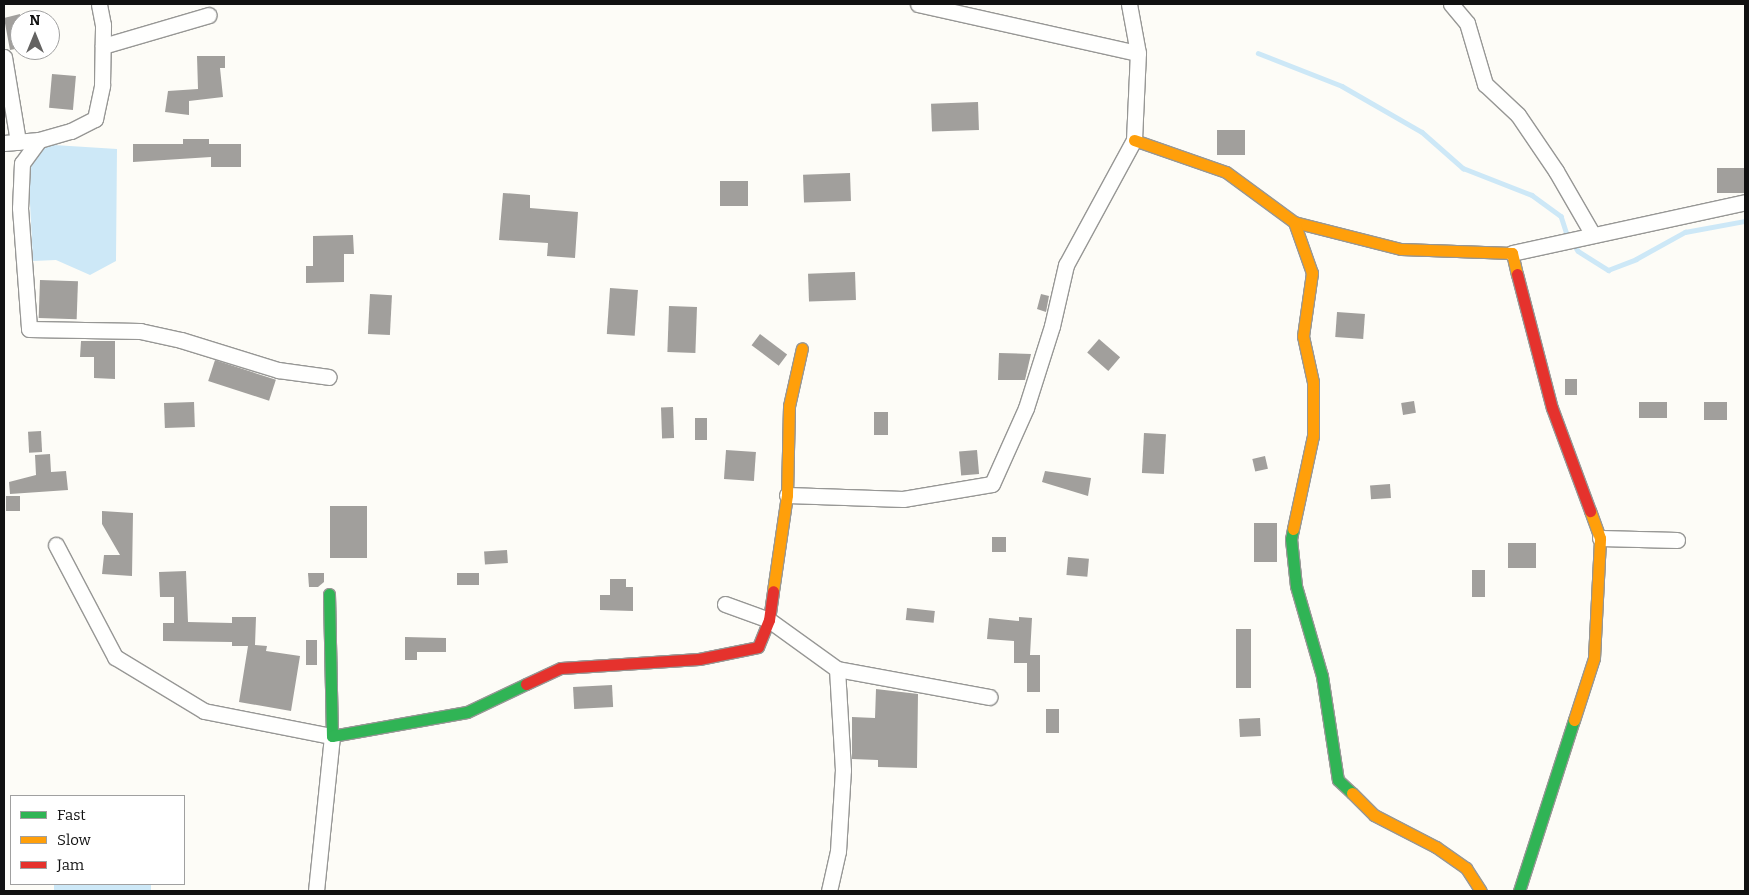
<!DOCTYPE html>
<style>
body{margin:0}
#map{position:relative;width:1749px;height:895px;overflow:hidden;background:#fdfcf7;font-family:Bitter,serif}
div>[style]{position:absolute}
.water>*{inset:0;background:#cde8f7;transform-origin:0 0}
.stream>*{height:4.5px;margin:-2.25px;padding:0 2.25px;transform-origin:2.25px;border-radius:2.25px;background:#cde8f7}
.building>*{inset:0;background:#a19f9c;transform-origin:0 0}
.roads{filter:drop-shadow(1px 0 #979795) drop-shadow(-1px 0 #979795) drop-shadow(0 1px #979795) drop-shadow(0 -1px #979795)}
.street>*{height:15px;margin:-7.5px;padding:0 7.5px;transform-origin:7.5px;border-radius:7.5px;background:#fffffe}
.fast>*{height:11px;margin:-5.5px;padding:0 5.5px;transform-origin:5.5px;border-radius:5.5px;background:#30b455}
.slow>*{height:11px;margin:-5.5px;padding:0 5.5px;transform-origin:5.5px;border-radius:5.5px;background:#ff9f0a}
.jam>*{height:11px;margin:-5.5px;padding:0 5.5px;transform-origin:5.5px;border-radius:5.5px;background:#e5322d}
span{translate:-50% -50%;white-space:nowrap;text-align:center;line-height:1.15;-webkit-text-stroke:5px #fff;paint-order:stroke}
.frame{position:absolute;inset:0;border:5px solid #111;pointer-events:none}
.legend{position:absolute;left:10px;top:795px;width:175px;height:90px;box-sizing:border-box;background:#fff;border:1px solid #a0a0a0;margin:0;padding:6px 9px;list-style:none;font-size:15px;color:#111}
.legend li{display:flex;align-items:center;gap:10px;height:25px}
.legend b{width:25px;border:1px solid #a0a0a0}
.north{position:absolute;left:10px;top:10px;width:50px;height:50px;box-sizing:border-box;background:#fff;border:1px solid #a0a0a0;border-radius:50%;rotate:0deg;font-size:14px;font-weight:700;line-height:20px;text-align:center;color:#111}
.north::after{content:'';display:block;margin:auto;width:18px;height:22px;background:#646362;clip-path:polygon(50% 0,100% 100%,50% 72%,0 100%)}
</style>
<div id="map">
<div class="water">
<i style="clip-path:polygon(54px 145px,117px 149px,116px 261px,90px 275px,56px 260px,33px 261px,28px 165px,37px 150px)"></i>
<i style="left:54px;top:884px;width:97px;height:8px"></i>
</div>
<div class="stream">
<i style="left:1258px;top:53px;width:90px;rotate:21.4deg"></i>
<i style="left:1342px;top:86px;width:92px;rotate:29.9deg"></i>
<i style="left:1422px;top:132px;width:55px;rotate:41.3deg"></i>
<i style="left:1463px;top:168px;width:74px;rotate:21.4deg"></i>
<i style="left:1532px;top:195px;width:36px;rotate:36deg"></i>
<i style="left:1561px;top:216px;width:20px;rotate:72deg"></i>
<i style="left:1567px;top:235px;width:19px;rotate:55deg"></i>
<i style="left:1578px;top:251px;width:36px;rotate:32deg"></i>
<i style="left:1608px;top:270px;width:30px;rotate:-21deg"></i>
<i style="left:1636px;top:259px;width:56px;rotate:-28.9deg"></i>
<i style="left:1685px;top:232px;width:61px;rotate:-10.4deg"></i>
</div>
<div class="building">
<i style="clip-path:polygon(20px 14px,20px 48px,10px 50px,4px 18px)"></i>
<i style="clip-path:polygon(197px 56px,225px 56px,225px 68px,220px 68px,223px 97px,189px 101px,189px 115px,165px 112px,168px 91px,198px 89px)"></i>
<i style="left:52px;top:74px;width:24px;height:34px;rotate:5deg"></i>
<i style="left:978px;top:102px;width:28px;height:47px;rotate:88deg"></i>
<i style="left:1245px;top:130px;width:25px;height:28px;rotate:90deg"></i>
<i style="clip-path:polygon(183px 139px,209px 139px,209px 144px,241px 144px,241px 167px,211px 167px,211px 157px,133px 162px,133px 144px,183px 144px)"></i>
<i style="left:1745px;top:168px;width:25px;height:28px;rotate:90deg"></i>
<i style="left:850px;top:173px;width:28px;height:47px;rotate:88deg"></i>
<i style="left:748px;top:181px;width:25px;height:28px;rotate:90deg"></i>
<i style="clip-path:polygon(503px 193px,530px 195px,530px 208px,578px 212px,575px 258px,547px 256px,548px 243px,499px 240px)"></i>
<i style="clip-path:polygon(353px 235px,354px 254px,344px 254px,344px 282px,306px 283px,306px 266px,313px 266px,313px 236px)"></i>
<i style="left:855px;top:272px;width:28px;height:47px;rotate:88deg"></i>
<i style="left:40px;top:280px;width:38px;height:38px;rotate:2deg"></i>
<i style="left:610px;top:288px;width:28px;height:46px;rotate:4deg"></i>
<i style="left:370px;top:294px;width:22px;height:40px;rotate:3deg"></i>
<i style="clip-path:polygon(1041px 294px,1049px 296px,1046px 312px,1037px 309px)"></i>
<i style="left:669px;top:306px;width:28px;height:46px;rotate:2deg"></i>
<i style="left:1337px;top:312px;width:28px;height:25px;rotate:4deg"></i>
<i style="left:760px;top:334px;width:34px;height:14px;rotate:37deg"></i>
<i style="left:1099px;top:339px;width:28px;height:18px;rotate:41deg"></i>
<i style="clip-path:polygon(81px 341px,115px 341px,115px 379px,94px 378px,94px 357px,80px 357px)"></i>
<i style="clip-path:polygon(999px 353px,1031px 354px,1025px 380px,998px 380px)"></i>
<i style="left:215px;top:360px;width:64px;height:22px;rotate:18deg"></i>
<i style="left:1565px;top:379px;width:12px;height:16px"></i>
<i style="left:1414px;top:401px;width:12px;height:13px;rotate:81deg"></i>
<i style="left:194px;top:402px;width:25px;height:30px;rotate:88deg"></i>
<i style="left:1639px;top:402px;width:28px;height:16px"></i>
<i style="left:1704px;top:402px;width:23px;height:18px"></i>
<i style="left:673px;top:407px;width:31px;height:12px;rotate:88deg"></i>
<i style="left:888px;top:412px;width:23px;height:14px;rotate:90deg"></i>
<i style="left:695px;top:418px;width:12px;height:22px"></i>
<i style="left:41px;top:431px;width:21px;height:13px;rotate:87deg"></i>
<i style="left:1144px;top:433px;width:22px;height:40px;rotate:3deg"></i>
<i style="left:726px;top:450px;width:30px;height:29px;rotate:4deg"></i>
<i style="left:977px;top:450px;width:24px;height:18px;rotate:85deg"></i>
<i style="clip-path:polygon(50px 454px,51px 472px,66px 471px,68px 490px,10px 494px,9px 482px,36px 475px,35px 455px)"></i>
<i style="left:1265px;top:456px;width:13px;height:13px;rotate:77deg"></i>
<i style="clip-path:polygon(1045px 471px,1091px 478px,1088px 496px,1042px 482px)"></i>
<i style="left:1390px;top:484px;width:14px;height:20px;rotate:86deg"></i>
<i style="left:6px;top:496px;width:14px;height:15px"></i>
<i style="left:367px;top:506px;width:52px;height:37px;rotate:90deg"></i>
<i style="clip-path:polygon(102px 511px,133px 513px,132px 576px,102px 574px,104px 555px,120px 555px,102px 524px)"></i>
<i style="left:1254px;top:523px;width:23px;height:39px"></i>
<i style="left:992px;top:537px;width:14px;height:15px"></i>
<i style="left:1508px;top:543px;width:28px;height:25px"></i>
<i style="left:507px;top:550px;width:13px;height:23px;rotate:86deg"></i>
<i style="left:1068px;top:557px;width:21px;height:18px;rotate:5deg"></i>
<i style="left:1472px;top:570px;width:13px;height:27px"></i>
<i style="clip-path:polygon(186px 571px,188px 622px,232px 623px,232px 617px,256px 617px,255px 645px,267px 646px,266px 651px,300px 656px,291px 711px,239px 702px,248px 646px,232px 646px,232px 642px,163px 641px,163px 623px,174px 623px,174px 597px,160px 597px,159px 572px)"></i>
<i style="clip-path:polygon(308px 573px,324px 573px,324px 582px,318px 587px,309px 587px)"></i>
<i style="left:479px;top:573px;width:12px;height:22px;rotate:90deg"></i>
<i style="clip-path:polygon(610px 579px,626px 579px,626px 587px,633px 587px,633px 611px,600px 610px,600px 595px,610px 595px)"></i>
<i style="left:907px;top:608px;width:28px;height:12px;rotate:6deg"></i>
<i style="clip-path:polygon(1019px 617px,1032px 618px,1030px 655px,1040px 655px,1040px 692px,1027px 692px,1027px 663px,1014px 663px,1014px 641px,987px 639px,989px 618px,1019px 621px)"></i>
<i style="left:1236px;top:629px;width:15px;height:59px"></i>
<i style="clip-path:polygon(405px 637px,446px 638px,446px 652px,417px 652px,417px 660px,405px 660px)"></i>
<i style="left:306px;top:640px;width:11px;height:25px"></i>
<i style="left:612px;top:685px;width:22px;height:39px;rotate:87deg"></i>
<i style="clip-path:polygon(876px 689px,918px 694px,917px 768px,878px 767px,878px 760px,852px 759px,852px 717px,875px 718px)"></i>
<i style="left:1046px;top:709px;width:13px;height:24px"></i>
<i style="left:1260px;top:718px;width:18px;height:21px;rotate:87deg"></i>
</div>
<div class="roads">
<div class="street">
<i style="left:918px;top:4px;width:225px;rotate:12.6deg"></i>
<i style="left:1451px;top:4px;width:25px;rotate:50deg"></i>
<i style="left:1467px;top:23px;width:64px;rotate:73.6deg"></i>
<i style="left:1485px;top:84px;width:45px;rotate:43.2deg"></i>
<i style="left:1518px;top:115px;width:68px;rotate:55.8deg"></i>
<i style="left:1556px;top:171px;width:74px;rotate:60deg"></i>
<i style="left:103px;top:46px;width:110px;rotate:-16.3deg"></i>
<i style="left:4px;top:57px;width:86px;rotate:80.6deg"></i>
<i style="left:39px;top:140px;width:29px;rotate:126deg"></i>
<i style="left:22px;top:163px;width:45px;rotate:92.5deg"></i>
<i style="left:20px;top:208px;width:121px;rotate:85.7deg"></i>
<i style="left:29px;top:329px;width:111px;rotate:1deg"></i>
<i style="left:140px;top:331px;width:42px;rotate:12.4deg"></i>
<i style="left:181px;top:340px;width:102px;rotate:17.2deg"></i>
<i style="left:278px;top:370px;width:51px;rotate:7.8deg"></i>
<i style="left:4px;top:143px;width:35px;rotate:-5deg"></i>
<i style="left:39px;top:140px;width:33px;rotate:-16deg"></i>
<i style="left:71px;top:131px;width:27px;rotate:-27deg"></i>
<i style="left:95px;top:119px;width:35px;rotate:-78deg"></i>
<i style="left:102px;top:85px;width:60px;rotate:-89deg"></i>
<i style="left:103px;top:25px;width:21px;rotate:-101deg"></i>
<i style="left:1512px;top:253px;width:239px;rotate:-12.3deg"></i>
<i style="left:787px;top:495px;width:116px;rotate:2deg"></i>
<i style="left:903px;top:499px;width:90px;rotate:-9.6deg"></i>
<i style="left:992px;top:484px;width:83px;rotate:-65.9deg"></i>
<i style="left:1026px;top:408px;width:86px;rotate:-72.4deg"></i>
<i style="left:1052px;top:326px;width:63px;rotate:-77.1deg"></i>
<i style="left:1066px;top:265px;width:142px;rotate:-61.5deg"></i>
<i style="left:1134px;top:140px;width:87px;rotate:-87.4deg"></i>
<i style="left:1138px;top:53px;width:50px;rotate:-100.4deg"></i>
<i style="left:1600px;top:538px;width:77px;rotate:1.5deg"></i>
<i style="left:56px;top:545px;width:127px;rotate:62.2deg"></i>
<i style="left:115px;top:657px;width:104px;rotate:31.2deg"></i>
<i style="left:204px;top:711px;width:130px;rotate:11.1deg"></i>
<i style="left:332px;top:736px;width:156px;rotate:95.9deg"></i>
<i style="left:725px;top:604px;width:47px;rotate:20deg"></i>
<i style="left:769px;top:620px;width:84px;rotate:35.8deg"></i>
<i style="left:829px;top:891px;width:41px;rotate:-77.3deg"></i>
<i style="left:838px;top:851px;width:81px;rotate:-86.5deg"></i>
<i style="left:843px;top:770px;width:101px;rotate:-93.4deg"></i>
<i style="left:837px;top:669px;width:155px;rotate:10.4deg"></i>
</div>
<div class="fast">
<i style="left:1293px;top:529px;width:10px;rotate:101deg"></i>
<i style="left:1291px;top:539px;width:47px;rotate:83.9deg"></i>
<i style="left:1296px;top:586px;width:94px;rotate:73.9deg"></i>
<i style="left:1322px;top:676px;width:105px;rotate:81.3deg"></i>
<i style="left:1338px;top:780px;width:19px;rotate:43deg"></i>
<i style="left:329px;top:594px;width:142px;rotate:88.8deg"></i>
<i style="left:332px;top:736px;width:137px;rotate:-10.1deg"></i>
<i style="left:467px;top:712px;width:65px;rotate:-25.4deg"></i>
<i style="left:1519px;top:891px;width:180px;rotate:-72.2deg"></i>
</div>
<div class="slow">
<i style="left:1134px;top:140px;width:97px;rotate:19.2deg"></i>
<i style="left:1226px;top:172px;width:84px;rotate:36.3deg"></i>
<i style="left:1294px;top:222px;width:110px;rotate:14.2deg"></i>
<i style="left:1401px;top:249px;width:111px;rotate:2.1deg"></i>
<i style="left:1512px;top:253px;width:22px;rotate:77deg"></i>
<i style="left:1293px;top:529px;width:95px;rotate:-77.9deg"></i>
<i style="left:1313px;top:436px;width:54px;rotate:-90deg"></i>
<i style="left:1313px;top:382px;width:47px;rotate:-102.3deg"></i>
<i style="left:1303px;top:336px;width:64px;rotate:-81.9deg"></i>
<i style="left:1312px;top:273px;width:54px;rotate:-109.4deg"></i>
<i style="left:773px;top:591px;width:97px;rotate:-81.7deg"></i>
<i style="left:787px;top:495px;width:89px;rotate:-88.7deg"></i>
<i style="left:789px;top:406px;width:59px;rotate:-77.4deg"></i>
<i style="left:1574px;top:720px;width:65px;rotate:-72.1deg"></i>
<i style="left:1594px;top:658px;width:120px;rotate:-87.1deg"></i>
<i style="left:1600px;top:538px;width:29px;rotate:-110deg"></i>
<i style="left:1352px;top:793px;width:31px;rotate:45deg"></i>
<i style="left:1374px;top:815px;width:70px;rotate:27.3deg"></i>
<i style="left:1436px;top:847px;width:37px;rotate:35deg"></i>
<i style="left:1466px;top:868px;width:27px;rotate:57deg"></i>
</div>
<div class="jam">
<i style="left:1517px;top:274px;width:138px;rotate:75.4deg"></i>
<i style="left:1552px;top:408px;width:110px;rotate:69.7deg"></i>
<i style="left:526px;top:684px;width:38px;rotate:-25deg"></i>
<i style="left:561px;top:668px;width:138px;rotate:-3.7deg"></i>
<i style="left:699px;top:659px;width:60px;rotate:-11.5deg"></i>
<i style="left:758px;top:647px;width:29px;rotate:-68deg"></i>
<i style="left:769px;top:620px;width:29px;rotate:-82deg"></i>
</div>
</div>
<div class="frame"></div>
<ul class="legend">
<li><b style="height:6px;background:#30b455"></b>Fast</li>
<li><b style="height:6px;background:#ff9f0a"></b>Slow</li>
<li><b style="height:6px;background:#e5322d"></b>Jam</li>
</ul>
<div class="north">N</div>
</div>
